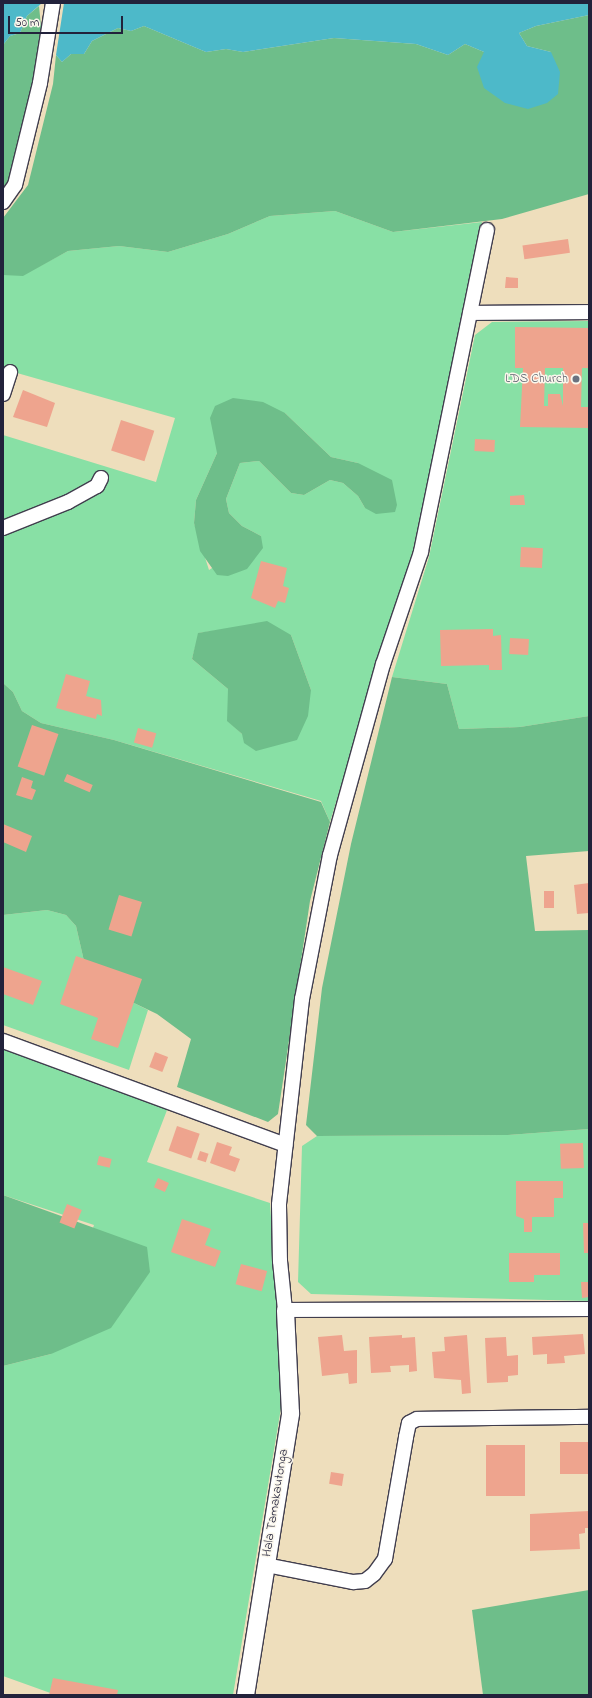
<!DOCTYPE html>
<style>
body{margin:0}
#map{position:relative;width:592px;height:1698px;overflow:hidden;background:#eedebc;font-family:"Indie Flower",sans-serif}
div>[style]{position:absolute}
.green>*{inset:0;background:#88e0a5}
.forest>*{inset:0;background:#6ebe8a}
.water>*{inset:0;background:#4db9c9}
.building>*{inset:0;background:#eea48e;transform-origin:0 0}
.roads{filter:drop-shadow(1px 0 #413e4e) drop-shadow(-1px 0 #413e4e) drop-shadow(0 1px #413e4e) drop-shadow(0 -1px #413e4e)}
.minor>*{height:14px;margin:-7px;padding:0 7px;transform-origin:7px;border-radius:7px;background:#fff}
.tertiary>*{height:17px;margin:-8.5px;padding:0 8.5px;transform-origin:8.5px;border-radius:8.5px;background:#fff}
.dots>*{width:11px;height:11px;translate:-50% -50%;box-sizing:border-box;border:2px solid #fbf7ec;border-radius:50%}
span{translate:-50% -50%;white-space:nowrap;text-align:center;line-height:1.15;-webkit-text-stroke:3px #fbf7ec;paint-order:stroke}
.worship-label{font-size:13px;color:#5b616d}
.right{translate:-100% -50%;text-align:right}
.street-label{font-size:13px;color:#22223b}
.frame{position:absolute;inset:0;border:4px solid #22223b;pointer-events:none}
.scale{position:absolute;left:8px;top:16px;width:115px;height:18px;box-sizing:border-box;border:2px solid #22223b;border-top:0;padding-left:5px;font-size:12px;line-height:14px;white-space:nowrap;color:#22223b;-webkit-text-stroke:3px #fbf7ec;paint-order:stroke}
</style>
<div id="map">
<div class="green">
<i style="clip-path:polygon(evenodd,335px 211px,393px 232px,482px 222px,413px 550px,330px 822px,321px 801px,114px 740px,41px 723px,22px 711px,13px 692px,3px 683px,3px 435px,156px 482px,175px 418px,3px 369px,3px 275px,23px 275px,68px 251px,119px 246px,168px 252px,228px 234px,270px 216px,335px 211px,285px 413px,331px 457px,358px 463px,365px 508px,358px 496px,343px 483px,330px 480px,304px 495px,291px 493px,259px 461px,240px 463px,226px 499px,229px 513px,242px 526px,261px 536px,209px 570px,194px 523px,196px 500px,217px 453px,285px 413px,335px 211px,233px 628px,291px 635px,311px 690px,242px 734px,228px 721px,228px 689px,192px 659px,199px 633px,233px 628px)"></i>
<i style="clip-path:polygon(589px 321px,589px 716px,520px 727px,459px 729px,447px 684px,392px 677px,429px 557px,475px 335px,492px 322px)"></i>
<i style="clip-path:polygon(47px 910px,66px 915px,76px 926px,84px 961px,108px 1001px,134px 1003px,148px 1010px,129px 1070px,3px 1025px,3px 915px)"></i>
<i style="clip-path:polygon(3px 1045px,169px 1105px,147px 1162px,270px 1203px,277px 1301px,287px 1372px,233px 1695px,56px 1695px,3px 1676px,3px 1366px,51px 1354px,94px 1225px,3px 1195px)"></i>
<i style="clip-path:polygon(589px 1129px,589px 1301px,311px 1294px,298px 1282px,302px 1146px,317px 1136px,508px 1135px)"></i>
</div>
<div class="forest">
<i style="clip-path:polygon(39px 6px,43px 46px,11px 184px,3px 195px,3px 45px,10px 36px,20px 33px,27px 16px)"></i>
<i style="clip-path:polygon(589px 15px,589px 194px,502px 219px,393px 232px,335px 211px,270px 216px,228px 234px,168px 252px,119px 246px,68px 251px,23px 276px,3px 275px,3px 218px,28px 185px,53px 84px,56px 55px,62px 62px,71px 54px,84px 54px,92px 41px,118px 28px,131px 31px,144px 26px,206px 52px,226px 49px,243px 52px,334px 38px,416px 44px,448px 55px,465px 44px,484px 52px,551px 52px,527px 46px,519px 33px,536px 26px)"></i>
<i style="clip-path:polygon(233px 398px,263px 402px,285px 413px,331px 457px,358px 463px,392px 480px,397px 505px,395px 512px,376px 514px,365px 508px,358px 496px,343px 483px,330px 480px,304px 495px,291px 493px,259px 461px,240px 463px,226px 499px,229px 513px,242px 526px,261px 536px,263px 548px,247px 569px,228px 576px,217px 575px,200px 551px,194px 523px,196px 500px,217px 453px,210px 418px,215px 406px)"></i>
<i style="clip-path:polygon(267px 621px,291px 635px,311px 690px,308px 716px,297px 740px,256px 751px,244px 743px,242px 734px,227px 721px,228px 689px,192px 659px,198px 633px)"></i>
<i style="clip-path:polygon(392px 677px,447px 684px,459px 729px,520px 727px,589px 716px,589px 851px,526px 856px,535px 931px,589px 930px,589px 1129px,508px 1135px,317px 1136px,306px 1125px,322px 988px,351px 844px)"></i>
<i style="clip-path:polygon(3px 683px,13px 692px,22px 711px,41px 723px,114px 740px,321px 802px,330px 822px,310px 901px,278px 1114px,268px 1122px,177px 1087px,191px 1039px,157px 1014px,134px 1003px,108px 1001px,84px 961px,76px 926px,66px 915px,47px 910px,3px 915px)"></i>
<i style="clip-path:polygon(3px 1195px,147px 1247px,150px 1272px,111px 1328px,51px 1354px,3px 1366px)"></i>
<i style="clip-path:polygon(589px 1590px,589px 1695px,483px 1695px,472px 1610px)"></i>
</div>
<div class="water">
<i style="clip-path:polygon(3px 3px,42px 3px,27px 16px,20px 33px,10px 36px,3px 45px)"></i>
<i style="clip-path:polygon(64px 3px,589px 3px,589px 15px,536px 26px,519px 33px,527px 46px,551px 52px,560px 72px,558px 94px,547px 103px,528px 109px,505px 103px,484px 88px,477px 67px,484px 52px,465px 44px,448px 55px,416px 44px,334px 38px,243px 52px,226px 49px,206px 52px,144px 26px,131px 31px,118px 28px,92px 41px,84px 54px,71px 54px,62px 62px,56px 55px)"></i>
</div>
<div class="building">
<i style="left:568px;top:239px;width:14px;height:46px;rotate:82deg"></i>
<i style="clip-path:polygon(506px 277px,518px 278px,518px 288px,505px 288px)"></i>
<i style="clip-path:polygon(evenodd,515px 327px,589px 328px,589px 368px,582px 368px,581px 407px,589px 407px,589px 428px,520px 427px,523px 368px,515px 368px,515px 327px,545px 368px,563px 368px,563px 406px,560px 394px,548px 394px,548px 406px,544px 406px,545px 368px)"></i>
<i style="clip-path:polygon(23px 390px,55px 403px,47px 427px,13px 417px)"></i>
<i style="left:121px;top:420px;width:35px;height:32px;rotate:18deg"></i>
<i style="left:475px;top:439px;width:20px;height:12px;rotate:3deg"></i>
<i style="clip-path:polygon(524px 495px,525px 505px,510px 505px,510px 496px)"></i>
<i style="left:521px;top:547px;width:22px;height:20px;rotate:3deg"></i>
<i style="clip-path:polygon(261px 561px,287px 568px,283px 586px,289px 588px,285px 603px,278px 601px,275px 608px,251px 598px)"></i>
<i style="clip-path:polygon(493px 629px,493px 636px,501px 635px,502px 670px,489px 670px,489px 665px,441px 666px,440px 630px)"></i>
<i style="left:510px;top:638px;width:19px;height:16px;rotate:3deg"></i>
<i style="clip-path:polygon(66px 674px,90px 681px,86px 696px,101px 700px,102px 716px,97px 714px,96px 719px,56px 708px)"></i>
<i style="left:32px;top:725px;width:28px;height:44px;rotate:19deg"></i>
<i style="left:138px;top:728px;width:19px;height:15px;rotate:16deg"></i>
<i style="left:67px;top:774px;width:28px;height:8px;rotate:23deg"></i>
<i style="clip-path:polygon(22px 777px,33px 781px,31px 788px,36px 790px,32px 800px,16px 795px)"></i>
<i style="clip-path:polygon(3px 824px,32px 836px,26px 852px,3px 842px)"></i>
<i style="clip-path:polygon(589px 883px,589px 913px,577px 914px,574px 885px)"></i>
<i style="left:544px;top:891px;width:10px;height:17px"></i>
<i style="left:119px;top:895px;width:24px;height:36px;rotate:17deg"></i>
<i style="clip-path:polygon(76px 956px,142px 979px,118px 1048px,91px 1039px,98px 1018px,60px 1004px)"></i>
<i style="clip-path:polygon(3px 967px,42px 981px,33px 1005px,3px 994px)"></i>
<i style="left:155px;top:1052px;width:14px;height:16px;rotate:21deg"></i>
<i style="left:177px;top:1126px;width:24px;height:26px;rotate:19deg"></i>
<i style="clip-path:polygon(217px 1142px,232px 1147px,229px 1155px,240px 1159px,235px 1172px,210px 1163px)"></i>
<i style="left:583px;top:1143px;width:25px;height:23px;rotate:88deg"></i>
<i style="left:200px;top:1151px;width:9px;height:9px;rotate:18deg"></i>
<i style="left:99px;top:1156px;width:13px;height:9px;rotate:13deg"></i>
<i style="left:158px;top:1178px;width:12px;height:10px;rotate:24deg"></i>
<i style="clip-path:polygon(516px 1181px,563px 1181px,563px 1198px,554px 1198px,554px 1217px,532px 1217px,532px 1232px,524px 1232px,524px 1219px,516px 1216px)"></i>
<i style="left:67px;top:1204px;width:16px;height:20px;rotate:22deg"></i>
<i style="clip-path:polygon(182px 1219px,211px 1229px,205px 1245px,221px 1251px,215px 1267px,171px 1252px)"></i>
<i style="clip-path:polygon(583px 1223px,589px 1223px,589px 1253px,584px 1253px)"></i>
<i style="clip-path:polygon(509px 1253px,560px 1253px,560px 1275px,534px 1275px,534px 1282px,509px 1282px)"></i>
<i style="left:241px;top:1264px;width:27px;height:21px;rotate:15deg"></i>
<i style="clip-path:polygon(581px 1282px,589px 1282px,589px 1297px,582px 1298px)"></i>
<i style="clip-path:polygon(583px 1334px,585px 1354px,564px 1356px,565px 1363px,547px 1364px,547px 1354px,533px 1355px,532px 1337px)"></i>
<i style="clip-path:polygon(342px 1335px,344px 1351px,357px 1350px,357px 1383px,349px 1384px,348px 1373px,322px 1376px,318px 1337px)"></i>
<i style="clip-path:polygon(402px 1335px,402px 1338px,415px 1337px,417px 1371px,409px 1372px,409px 1365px,390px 1366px,391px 1372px,371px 1373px,369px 1337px)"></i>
<i style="clip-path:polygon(467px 1335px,471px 1393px,462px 1394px,461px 1380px,434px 1378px,432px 1352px,445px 1351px,444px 1337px)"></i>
<i style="clip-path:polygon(506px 1337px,507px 1356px,518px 1355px,518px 1375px,508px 1376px,508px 1382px,487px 1383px,485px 1338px)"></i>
<i style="left:560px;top:1442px;width:29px;height:32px"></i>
<i style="left:486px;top:1445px;width:39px;height:51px"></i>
<i style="left:331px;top:1472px;width:13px;height:12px;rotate:9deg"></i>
<i style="clip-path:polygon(589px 1511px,589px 1528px,585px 1528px,585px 1533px,579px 1534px,580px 1549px,530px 1551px,530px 1514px)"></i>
<i style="clip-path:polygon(53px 1678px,118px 1690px,117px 1695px,49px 1695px)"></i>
</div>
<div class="roads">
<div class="minor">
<i style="left:3px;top:202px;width:21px;rotate:-55deg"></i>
<i style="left:15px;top:185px;width:105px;rotate:-76.2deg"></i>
<i style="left:40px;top:83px;width:81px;rotate:-80.8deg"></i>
<i style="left:487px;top:230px;width:329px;rotate:101.6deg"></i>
<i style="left:421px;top:552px;width:118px;rotate:108.7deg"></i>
<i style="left:383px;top:664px;width:198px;rotate:105.5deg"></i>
<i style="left:330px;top:855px;width:147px;rotate:101deg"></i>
<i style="left:302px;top:999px;width:207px;rotate:96.4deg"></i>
<i style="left:279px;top:1205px;width:56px;rotate:89deg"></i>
<i style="left:280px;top:1261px;width:49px;rotate:84.2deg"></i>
<i style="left:285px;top:1310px;width:304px;rotate:-0.2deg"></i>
<i style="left:470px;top:313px;width:119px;rotate:-0.5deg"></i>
<i style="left:3px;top:394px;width:23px;rotate:-72deg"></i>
<i style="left:3px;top:528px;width:70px;rotate:-21.8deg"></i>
<i style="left:68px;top:502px;width:33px;rotate:-29deg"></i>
<i style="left:97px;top:486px;width:9px;rotate:-63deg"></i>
<i style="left:3px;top:1041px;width:301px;rotate:20.2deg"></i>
<i style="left:266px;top:1565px;width:89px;rotate:11.1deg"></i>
<i style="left:353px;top:1582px;width:12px;rotate:-5deg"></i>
<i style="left:365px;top:1581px;width:11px;rotate:-38deg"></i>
<i style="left:374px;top:1574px;width:19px;rotate:-54deg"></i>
<i style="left:385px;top:1559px;width:124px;rotate:-80.2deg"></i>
<i style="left:406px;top:1437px;width:14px;rotate:-78deg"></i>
<i style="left:409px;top:1423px;width:9px;rotate:-27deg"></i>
<i style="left:417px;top:1419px;width:172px;rotate:-0.7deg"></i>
</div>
<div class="tertiary">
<i style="left:245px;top:1695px;width:286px;rotate:-80.9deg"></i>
<i style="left:290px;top:1413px;width:103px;rotate:-92.8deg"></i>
</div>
</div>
<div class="dots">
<i style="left:576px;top:379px;background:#6b7280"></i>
</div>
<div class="worship-label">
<span class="right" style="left:568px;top:379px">LDS Church</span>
</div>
<div class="street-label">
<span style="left:276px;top:1503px;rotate:-81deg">Hala Tamakautonga</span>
</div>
<div class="frame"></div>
<div class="scale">50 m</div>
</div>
